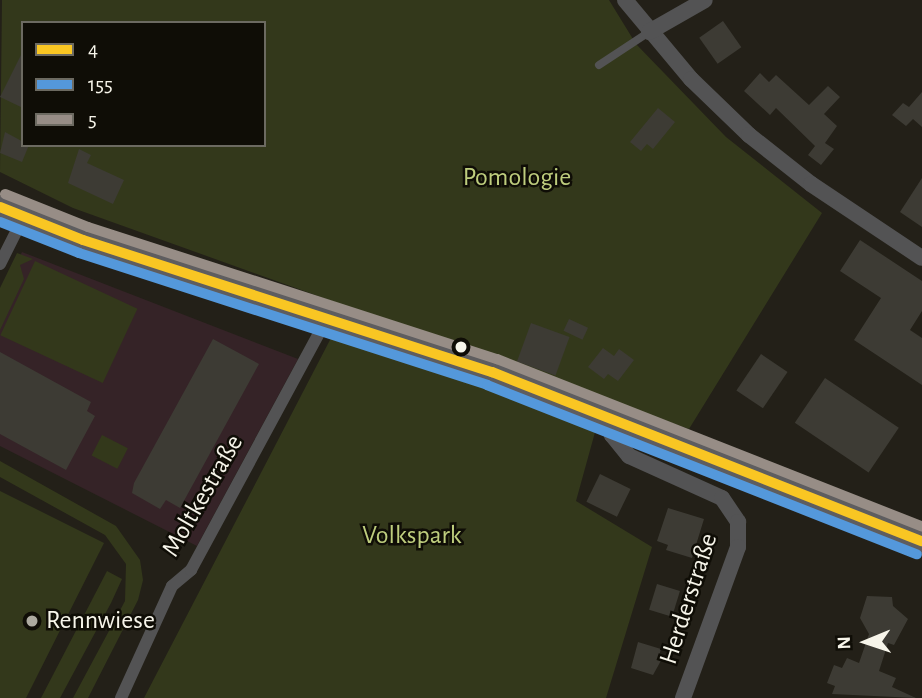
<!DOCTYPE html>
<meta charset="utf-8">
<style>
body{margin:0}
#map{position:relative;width:922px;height:698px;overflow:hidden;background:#232018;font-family:"Alegreya Sans",sans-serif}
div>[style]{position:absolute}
.education>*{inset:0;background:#352327}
.green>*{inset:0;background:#33381b;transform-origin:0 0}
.building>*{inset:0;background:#3d3b34;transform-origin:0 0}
.service>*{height:8px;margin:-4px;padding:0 4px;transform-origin:4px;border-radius:4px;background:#535354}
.pedestrian>*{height:12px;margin:-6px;padding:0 6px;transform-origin:6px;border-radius:6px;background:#535354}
.minor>*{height:16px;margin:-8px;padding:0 8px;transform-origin:8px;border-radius:8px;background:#535354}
.secondary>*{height:23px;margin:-11.5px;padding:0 11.5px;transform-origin:11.5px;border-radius:11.5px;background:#5e5d5f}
.bus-1>*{height:10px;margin:-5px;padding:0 5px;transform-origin:5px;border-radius:5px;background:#f9c623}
.bus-2>*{height:10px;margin:-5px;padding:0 5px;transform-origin:5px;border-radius:5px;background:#5498db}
.bus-3>*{height:10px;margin:-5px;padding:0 5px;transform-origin:5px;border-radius:5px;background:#978d86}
.dots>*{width:19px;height:19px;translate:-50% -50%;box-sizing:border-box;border:4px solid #0f0d06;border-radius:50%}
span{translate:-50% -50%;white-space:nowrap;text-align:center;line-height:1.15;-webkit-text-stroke:5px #0f0d06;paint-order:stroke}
.park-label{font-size:26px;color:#becd7d}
.street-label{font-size:26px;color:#f7f5ea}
.poi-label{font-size:26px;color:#f7f5ea}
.left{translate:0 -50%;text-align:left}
.legend{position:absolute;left:21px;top:21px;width:245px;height:126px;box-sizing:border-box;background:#0f0d06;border:2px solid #6c6a61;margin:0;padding:9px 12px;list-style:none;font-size:21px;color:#f7f5ea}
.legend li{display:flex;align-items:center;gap:14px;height:35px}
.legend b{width:35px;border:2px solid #6c6a61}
.north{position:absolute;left:831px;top:607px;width:70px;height:70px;-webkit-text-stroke:5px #0f0d06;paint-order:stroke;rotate:268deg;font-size:19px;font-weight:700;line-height:28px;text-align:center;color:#f7f5ea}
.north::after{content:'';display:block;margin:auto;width:24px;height:32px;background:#f7f5ea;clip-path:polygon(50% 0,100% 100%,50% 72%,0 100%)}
</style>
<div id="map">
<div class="education">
<i style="clip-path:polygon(22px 252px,298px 359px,197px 546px,0 446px,0 295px)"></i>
</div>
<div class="green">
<i style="clip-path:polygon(evenodd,2px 0,609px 0,636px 44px,726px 137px,822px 213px,689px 429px,73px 208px,0 172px,2px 0,23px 23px,264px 23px,264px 145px,23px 145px,23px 23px)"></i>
<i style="clip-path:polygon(17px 253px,33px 259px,20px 265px,24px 279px,0 330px,0 288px)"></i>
<i style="left:35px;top:261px;width:113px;height:82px;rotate:25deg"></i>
<i style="clip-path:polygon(331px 338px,597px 425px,576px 501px,652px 547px,606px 698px,144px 698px)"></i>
<i style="left:102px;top:435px;width:29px;height:23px;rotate:27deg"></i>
<i style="clip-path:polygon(0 461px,116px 526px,140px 560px,143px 580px,138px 600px,88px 698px,73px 698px,125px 601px,126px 564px,105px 535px,0 477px)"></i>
<i style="clip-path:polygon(0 491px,104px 543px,26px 698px,0 698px)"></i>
<i style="clip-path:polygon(107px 571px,122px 579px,111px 603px,60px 698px,41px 698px)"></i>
</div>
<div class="building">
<i style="left:723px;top:21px;width:32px;height:29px;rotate:55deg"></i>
<i style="clip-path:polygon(23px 51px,23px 108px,0 97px)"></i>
<i style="clip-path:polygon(760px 73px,769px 82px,776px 75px,809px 105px,828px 86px,840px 97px,824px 114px,837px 126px,825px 143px,834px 149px,821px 165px,808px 155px,815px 146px,776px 108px,770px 115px,744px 91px)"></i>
<i style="clip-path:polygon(922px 92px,922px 127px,913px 119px,906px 126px,892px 115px,903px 103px,909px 107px)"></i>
<i style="clip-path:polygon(658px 108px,675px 122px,653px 149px,647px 144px,641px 151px,630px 142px)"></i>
<i style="clip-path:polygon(5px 132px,29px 145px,22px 162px,0 153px)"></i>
<i style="clip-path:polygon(79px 149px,91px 155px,87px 163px,124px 180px,113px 204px,68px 183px)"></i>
<i style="clip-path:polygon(922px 178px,922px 227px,900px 212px)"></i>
<i style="clip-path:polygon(860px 240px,922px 281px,922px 311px,910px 330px,922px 338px,922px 385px,854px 340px,881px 298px,840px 271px)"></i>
<i style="left:569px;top:319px;width:21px;height:13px;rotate:25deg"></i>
<i style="left:531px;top:323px;width:41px;height:41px;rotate:20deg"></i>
<i style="clip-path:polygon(213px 339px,259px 364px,180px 508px,166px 500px,160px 509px,132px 493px,134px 483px)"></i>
<i style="clip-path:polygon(603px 348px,614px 356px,619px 349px,634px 360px,618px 381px,608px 374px,604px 379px,588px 367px)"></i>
<i style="clip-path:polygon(0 352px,91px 402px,87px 411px,95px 416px,66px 470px,0 434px)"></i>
<i style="left:761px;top:354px;width:32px;height:44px;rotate:34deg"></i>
<i style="left:825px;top:378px;width:89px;height:54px;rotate:34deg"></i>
<i style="left:600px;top:474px;width:34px;height:31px;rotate:26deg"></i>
<i style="clip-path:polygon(668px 508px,704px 519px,692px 558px,666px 550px,668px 545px,657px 541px)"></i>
<i style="left:657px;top:584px;width:24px;height:27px;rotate:17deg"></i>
<i style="clip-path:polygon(867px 596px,892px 597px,893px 606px,908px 619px,894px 645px,888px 643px,879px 671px,896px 678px,892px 687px,916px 698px,832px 694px,835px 686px,827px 683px,834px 665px,842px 668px,847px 658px,859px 663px,869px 634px,860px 618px)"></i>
<i style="clip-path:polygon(638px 642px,661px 649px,659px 656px,663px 657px,653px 675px,631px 668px)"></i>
</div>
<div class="service">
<i style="left:599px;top:65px;width:60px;rotate:-33.4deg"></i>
</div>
<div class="pedestrian">
<i style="left:0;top:264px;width:51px;rotate:-63.4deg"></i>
<i style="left:121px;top:698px;width:123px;rotate:-65.5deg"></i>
<i style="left:172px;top:586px;width:25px;rotate:-40deg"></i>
<i style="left:191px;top:570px;width:288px;rotate:-61.6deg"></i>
</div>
<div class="minor">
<i style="left:625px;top:0;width:103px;rotate:50.1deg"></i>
<i style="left:691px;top:79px;width:81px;rotate:44deg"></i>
<i style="left:749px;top:135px;width:79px;rotate:38.3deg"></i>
<i style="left:811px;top:184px;width:133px;rotate:33.7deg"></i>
<i style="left:649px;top:32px;width:64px;rotate:-29.7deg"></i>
<i style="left:611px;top:417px;width:18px;rotate:87deg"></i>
<i style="left:612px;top:435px;width:27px;rotate:51deg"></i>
<i style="left:629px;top:456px;width:102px;rotate:24.3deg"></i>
<i style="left:722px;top:498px;width:29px;rotate:56deg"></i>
<i style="left:738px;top:522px;width:25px;rotate:90deg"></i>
<i style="left:738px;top:547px;width:161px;rotate:110deg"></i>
</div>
<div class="secondary">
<i style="left:0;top:207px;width:89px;rotate:21.7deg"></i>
<i style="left:83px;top:240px;width:430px;rotate:17.9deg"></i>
<i style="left:492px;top:372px;width:462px;rotate:21.5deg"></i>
</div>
<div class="bus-1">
<i style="left:0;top:207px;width:89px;rotate:21.7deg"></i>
<i style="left:83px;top:240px;width:430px;rotate:17.9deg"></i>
<i style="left:492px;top:372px;width:462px;rotate:21.5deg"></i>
</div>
<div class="bus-2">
<i style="left:0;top:222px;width:85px;rotate:21.4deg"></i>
<i style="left:79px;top:253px;width:429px;rotate:17.9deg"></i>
<i style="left:487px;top:385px;width:462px;rotate:21.5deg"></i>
</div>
<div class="bus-3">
<i style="left:5px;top:194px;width:89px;rotate:21.7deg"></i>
<i style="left:88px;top:227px;width:430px;rotate:17.9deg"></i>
<i style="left:497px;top:359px;width:457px;rotate:21.5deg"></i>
</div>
<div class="dots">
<i style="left:461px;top:347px;background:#f7f5ea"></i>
<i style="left:32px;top:621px;background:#adaaa0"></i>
</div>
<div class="park-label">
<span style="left:517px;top:178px">Pomologie</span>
<span style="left:412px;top:536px">Volkspark</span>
</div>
<div class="street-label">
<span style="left:203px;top:496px;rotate:-60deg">Moltkestraße</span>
<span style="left:689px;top:599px;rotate:-72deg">Herderstraße</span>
</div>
<div class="poi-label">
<span class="left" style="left:46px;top:621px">Rennwiese</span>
</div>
<ul class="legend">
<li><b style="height:9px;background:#f9c623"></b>4</li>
<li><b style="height:9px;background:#5498db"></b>155</li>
<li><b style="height:9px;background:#978d86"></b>5</li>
</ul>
<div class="north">N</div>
</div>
